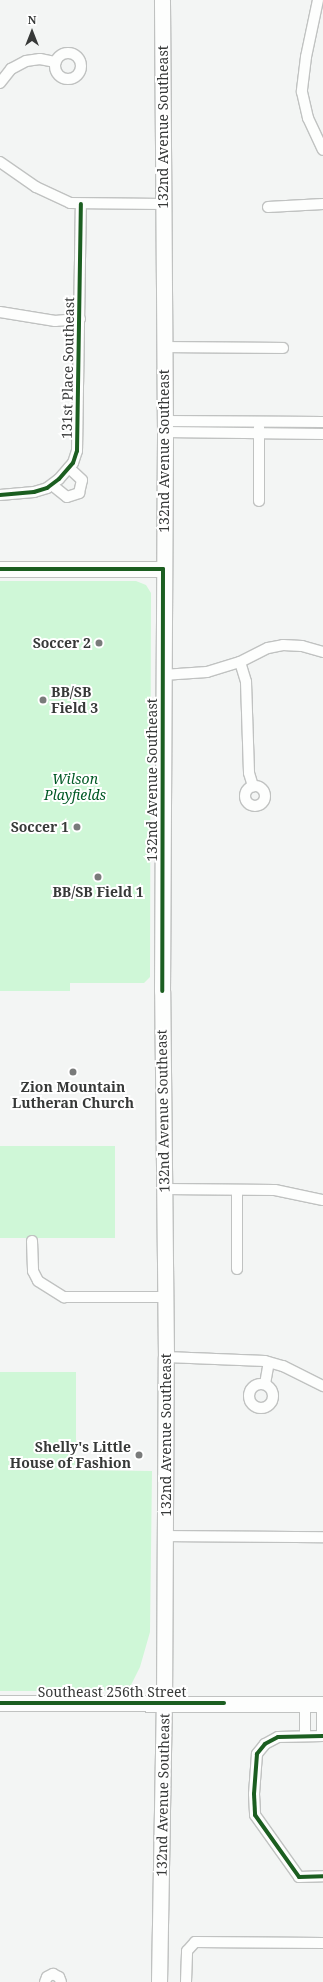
<!DOCTYPE html>
<style>
body{margin:0}
#map{position:relative;width:323px;height:1982px;overflow:hidden;background:#f3f5f4;font-family:"Noto Serif",serif}
div>[style]{position:absolute}
.green>*{inset:0;background:#cff7d7;transform-origin:0 0}
.roads{filter:drop-shadow(1px 0 #c0c2c1) drop-shadow(-1px 0 #c0c2c1) drop-shadow(0 1px #c0c2c1) drop-shadow(0 -1px #c0c2c1)}
.street>*{height:10px;margin:-5px;padding:0 5px;transform-origin:5px;border-radius:5px;background:#fdfefd}
.street>.ring{margin:-5px;padding:0;box-sizing:content-box;background:none;border:10px solid #fdfefd;border-radius:50%}
.secondary>*{height:15px;margin:-7.5px;padding:0 7.5px;transform-origin:7.5px;border-radius:7.5px;background:#fdfefd}
.cycleway>*{height:4px;margin:-2px;padding:0 2px;transform-origin:2px;border-radius:2px;background:#1b5e20}
.dots>*{width:11px;height:11px;translate:-50% -50%;box-sizing:border-box;border:2px solid #fff;border-radius:50%}
span{translate:-50% -50%;white-space:nowrap;text-align:center;line-height:1.15;-webkit-text-stroke:4px #fff;paint-order:stroke}
.street-label{font-size:14px;color:#373938}
.poi-label{font-size:14px;color:#373938;font-weight:700}
.right{translate:-100% -50%;text-align:right}
.left{translate:0 -50%;text-align:left}
.park-label{font-size:14px;color:#005925;font-style:italic}
.north{position:absolute;left:12px;top:12px;width:40px;height:40px;-webkit-text-stroke:3px #fff;paint-order:stroke;rotate:0deg;font-size:11px;font-weight:700;line-height:16px;text-align:center;color:#373938}
.north::after{content:'';display:block;margin:auto;width:14px;height:18px;background:#373938;clip-path:polygon(50% 0,100% 100%,50% 72%,0 100%)}
</style>
<div id="map">
<div class="green">
<i style="clip-path:polygon(0 581px,136px 581px,146px 585px,151px 593px,150px 977px,144px 983px,70px 983px,70px 991px,0 991px)"></i>
<i style="left:0;top:1146px;width:115px;height:92px"></i>
<i style="clip-path:polygon(0 1372px,76px 1372px,76px 1470px,152px 1471px,150px 1632px,140px 1667px,128px 1691px,0 1691px)"></i>
</div>
<div class="roads">
<div class="street">
<i style="left:318px;top:0;width:58px;rotate:101.9deg"></i>
<i style="left:306px;top:57px;width:35px;rotate:97deg"></i>
<i style="left:302px;top:92px;width:27px;rotate:77deg"></i>
<i style="left:308px;top:118px;width:35px;rotate:65deg"></i>
<i class="ring" style="left:55px;top:53px;width:16px;height:16px"></i>
<i style="left:0;top:83px;width:18px;rotate:-52deg"></i>
<i style="left:11px;top:69px;width:17px;rotate:-28deg"></i>
<i style="left:26px;top:61px;width:14px;rotate:-8deg"></i>
<i style="left:40px;top:59px;width:16px;rotate:11deg"></i>
<i style="left:0;top:162px;width:44px;rotate:34.8deg"></i>
<i style="left:36px;top:187px;width:38px;rotate:25deg"></i>
<i style="left:70px;top:203px;width:93px;rotate:0.6deg"></i>
<i style="left:268px;top:207px;width:55px;rotate:-3.1deg"></i>
<i style="left:0;top:312px;width:56px;rotate:9.3deg"></i>
<i style="left:55px;top:321px;width:25px;rotate:-5deg"></i>
<i style="left:165px;top:347px;width:118px;rotate:0.5deg"></i>
<i style="left:165px;top:421px;width:158px;rotate:0.4deg"></i>
<i style="left:165px;top:432px;width:158px;rotate:0.7deg"></i>
<i style="left:52px;top:485px;width:19px;rotate:39deg"></i>
<i style="left:67px;top:497px;width:13px;rotate:-18deg"></i>
<i style="left:79px;top:493px;width:13px;rotate:-77deg"></i>
<i style="left:82px;top:480px;width:18px;rotate:-137deg"></i>
<i style="left:0;top:495px;width:34px;rotate:-5deg"></i>
<i style="left:34px;top:492px;width:14px;rotate:-17deg"></i>
<i style="left:47px;top:488px;width:15px;rotate:-37deg"></i>
<i style="left:59px;top:479px;width:21px;rotate:-49deg"></i>
<i style="left:73px;top:463px;width:13px;rotate:-72deg"></i>
<i style="left:77px;top:451px;width:247px;rotate:-89.1deg"></i>
<i style="left:259px;top:501px;width:74px;rotate:-90deg"></i>
<i style="left:240px;top:662px;width:21px;rotate:73deg"></i>
<i style="left:246px;top:682px;width:91px;rotate:88.1deg"></i>
<i style="left:249px;top:773px;width:14px;rotate:73deg"></i>
<i style="left:163px;top:675px;width:44px;rotate:-3.9deg"></i>
<i style="left:207px;top:672px;width:34px;rotate:-17deg"></i>
<i style="left:240px;top:662px;width:31px;rotate:-27deg"></i>
<i style="left:268px;top:648px;width:15px;rotate:-11deg"></i>
<i style="left:283px;top:645px;width:19px;rotate:3deg"></i>
<i style="left:302px;top:646px;width:22px;rotate:16deg"></i>
<i class="ring" style="left:245px;top:786px;width:10px;height:10px"></i>
<i style="left:165px;top:1189px;width:110px;rotate:0.5deg"></i>
<i style="left:275px;top:1190px;width:49px;rotate:11.8deg"></i>
<i style="left:237px;top:1190px;width:79px;rotate:90deg"></i>
<i style="left:32px;top:1241px;width:30px;rotate:88deg"></i>
<i style="left:33px;top:1271px;width:11px;rotate:63deg"></i>
<i style="left:38px;top:1281px;width:31px;rotate:32deg"></i>
<i style="left:64px;top:1297px;width:102px"></i>
<i style="left:166px;top:1357px;width:99px;rotate:2.3deg"></i>
<i style="left:265px;top:1361px;width:19px;rotate:16deg"></i>
<i style="left:283px;top:1366px;width:45px;rotate:26.6deg"></i>
<i class="ring" style="left:249px;top:1384px;width:14px;height:14px"></i>
<i style="left:265px;top:1384px;width:22px;rotate:-80deg"></i>
<i style="left:165px;top:1536px;width:158px;rotate:0.4deg"></i>
<i style="left:305px;top:1704px;width:32px;rotate:90deg"></i>
<i style="left:322px;top:1704px;width:32px;rotate:90deg"></i>
<i style="left:323px;top:1736px;width:45px;rotate:178.7deg"></i>
<i style="left:278px;top:1737px;width:15px;rotate:152deg"></i>
<i style="left:265px;top:1744px;width:13px;rotate:129deg"></i>
<i style="left:257px;top:1754px;width:40px;rotate:94.3deg"></i>
<i style="left:254px;top:1794px;width:21px;rotate:87deg"></i>
<i style="left:255px;top:1815px;width:76px;rotate:54.6deg"></i>
<i style="left:299px;top:1877px;width:24px;rotate:-2deg"></i>
<i style="left:45px;top:1982px;width:5px;rotate:-68deg"></i>
<i style="left:47px;top:1977px;width:7px;rotate:-27deg"></i>
<i style="left:53px;top:1974px;width:7px;rotate:27deg"></i>
<i style="left:59px;top:1977px;width:5px;rotate:68deg"></i>
<i style="left:186px;top:1982px;width:31px;rotate:-88deg"></i>
<i style="left:187px;top:1951px;width:12px;rotate:-48deg"></i>
<i style="left:195px;top:1942px;width:128px;rotate:0.4deg"></i>
</div>
<div class="secondary">
<i style="left:0;top:569px;width:163px"></i>
<i style="left:0;top:1703px;width:323px;rotate:0.2deg"></i>
<i style="left:159px;top:1982px;width:279px;rotate:-89deg"></i>
<i style="left:164px;top:1703px;width:346px;rotate:-89.7deg"></i>
<i style="left:166px;top:1357px;width:366px;rotate:-90.6deg"></i>
<i style="left:162px;top:991px;width:559px;rotate:-89.69deg"></i>
<i style="left:165px;top:432px;width:432px;rotate:-90.4deg"></i>
</div>
</div>
<div class="cycleway">
<i style="left:0;top:495px;width:34px;rotate:-5deg"></i>
<i style="left:34px;top:492px;width:14px;rotate:-17deg"></i>
<i style="left:47px;top:488px;width:15px;rotate:-37deg"></i>
<i style="left:59px;top:479px;width:21px;rotate:-49deg"></i>
<i style="left:73px;top:463px;width:13px;rotate:-72deg"></i>
<i style="left:77px;top:451px;width:247px;rotate:-89.1deg"></i>
<i style="left:0;top:569px;width:163px"></i>
<i style="left:163px;top:569px;width:422px;rotate:90.1deg"></i>
<i style="left:0;top:1703px;width:224px"></i>
<i style="left:323px;top:1736px;width:45px;rotate:178.7deg"></i>
<i style="left:278px;top:1737px;width:15px;rotate:152deg"></i>
<i style="left:265px;top:1744px;width:13px;rotate:129deg"></i>
<i style="left:257px;top:1754px;width:40px;rotate:94.3deg"></i>
<i style="left:254px;top:1794px;width:21px;rotate:87deg"></i>
<i style="left:255px;top:1815px;width:76px;rotate:54.6deg"></i>
<i style="left:299px;top:1877px;width:24px;rotate:-2deg"></i>
</div>
<div class="dots">
<i style="left:99px;top:643px;background:#797b7a"></i>
<i style="left:43px;top:700px;background:#797b7a"></i>
<i style="left:77px;top:827px;background:#797b7a"></i>
<i style="left:98px;top:877px;background:#797b7a"></i>
<i style="left:73px;top:1072px;background:#797b7a"></i>
<i style="left:139px;top:1455px;background:#797b7a"></i>
</div>
<div class="street-label">
<span style="left:163px;top:127px;rotate:-90deg">132nd Avenue Southeast</span>
<span style="left:68px;top:368px;rotate:-89deg">131st Place Southeast</span>
<span style="left:164px;top:451px;rotate:-90deg">132nd Avenue Southeast</span>
<span style="left:152px;top:780px;rotate:-90deg">132nd Avenue Southeast</span>
<span style="left:163px;top:1111px;rotate:-91deg">132nd Avenue Southeast</span>
<span style="left:166px;top:1435px;rotate:-90deg">132nd Avenue Southeast</span>
<span style="left:112px;top:1692px">Southeast 256th Street</span>
<span style="left:163px;top:1795px;rotate:-89deg">132nd Avenue Southeast</span>
</div>
<div class="poi-label">
<span class="right" style="left:91px;top:643px">Soccer 2</span>
<span class="left" style="left:51px;top:700px">BB/SB<br>Field 3</span>
<span class="right" style="left:69px;top:827px">Soccer 1</span>
<span style="left:98px;top:892px">BB/SB Field 1</span>
<span style="left:73px;top:1095px">Zion Mountain<br>Lutheran Church</span>
<span class="right" style="left:131px;top:1455px">Shelly's Little<br>House of Fashion</span>
</div>
<div class="park-label">
<span style="left:75px;top:787px">Wilson<br>Playfields</span>
</div>
<div class="north">N</div>
</div>
